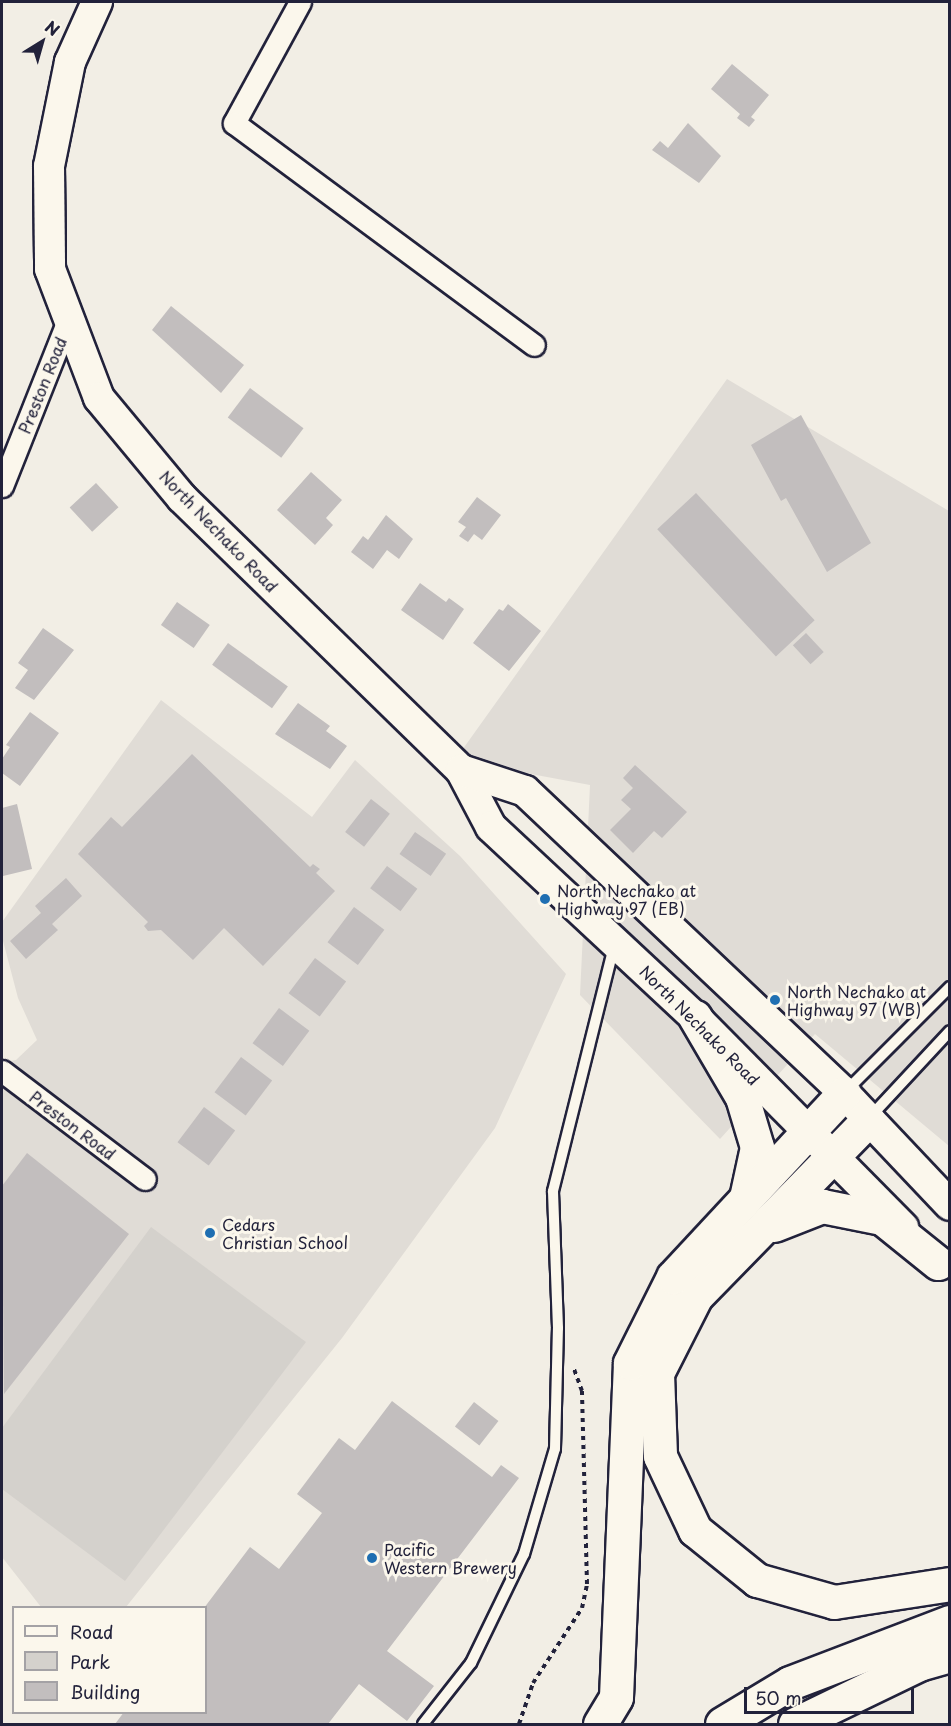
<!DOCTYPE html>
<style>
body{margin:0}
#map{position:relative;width:951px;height:1726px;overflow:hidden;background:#f2eee5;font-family:"Playpen Sans",sans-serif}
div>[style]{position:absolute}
.built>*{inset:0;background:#e0dcd6}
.green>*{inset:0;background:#d4d1cc}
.building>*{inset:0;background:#c2bebe;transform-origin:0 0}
.path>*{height:4px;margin-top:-2px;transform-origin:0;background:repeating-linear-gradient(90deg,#22223b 0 4.5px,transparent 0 9px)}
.roads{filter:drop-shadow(2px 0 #22223b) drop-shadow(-2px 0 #22223b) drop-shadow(0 2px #22223b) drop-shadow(0 -2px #22223b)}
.lane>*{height:10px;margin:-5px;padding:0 5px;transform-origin:5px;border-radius:5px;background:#fbf7ec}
.street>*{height:21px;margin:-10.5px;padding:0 10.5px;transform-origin:10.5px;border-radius:10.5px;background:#fbf7ec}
.secondary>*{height:30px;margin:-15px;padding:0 15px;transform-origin:15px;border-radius:15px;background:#fbf7ec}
.highway>*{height:33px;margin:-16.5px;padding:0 16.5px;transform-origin:16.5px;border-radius:16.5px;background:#fbf7ec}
.dots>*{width:16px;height:16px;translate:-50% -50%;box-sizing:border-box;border:3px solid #fbf7ec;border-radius:50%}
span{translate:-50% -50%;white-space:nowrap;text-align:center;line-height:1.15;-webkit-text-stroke:6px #fbf7ec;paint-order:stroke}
.street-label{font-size:16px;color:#22223b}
.poi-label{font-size:16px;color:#22223b}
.left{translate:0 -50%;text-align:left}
.frame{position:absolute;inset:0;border:3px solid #22223b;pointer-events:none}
.legend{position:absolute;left:12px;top:1606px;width:195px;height:108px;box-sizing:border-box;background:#fbf7ec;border:2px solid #a4a2a5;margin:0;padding:8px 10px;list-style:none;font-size:18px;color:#22223b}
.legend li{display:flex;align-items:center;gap:12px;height:30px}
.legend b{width:30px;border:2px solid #a4a2a5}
.north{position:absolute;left:12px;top:12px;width:60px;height:60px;-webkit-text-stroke:4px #fbf7ec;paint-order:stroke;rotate:37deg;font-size:16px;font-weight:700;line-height:24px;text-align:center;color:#22223b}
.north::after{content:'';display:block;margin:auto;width:21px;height:27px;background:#22223b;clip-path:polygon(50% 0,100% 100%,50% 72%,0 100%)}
.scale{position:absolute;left:744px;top:1687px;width:170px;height:27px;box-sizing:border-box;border:3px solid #22223b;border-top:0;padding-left:8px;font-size:18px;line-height:21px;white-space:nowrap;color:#22223b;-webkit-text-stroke:4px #fbf7ec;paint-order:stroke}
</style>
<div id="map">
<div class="built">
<i style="clip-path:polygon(727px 379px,949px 511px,949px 1146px,815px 1034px,720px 1139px,580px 995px,590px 785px,455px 760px)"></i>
<i style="clip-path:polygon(161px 700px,312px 817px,355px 760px,460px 856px,566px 974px,495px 1128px,342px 1338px,126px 1607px,41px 1607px,2px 1557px,2px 1062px,16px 1060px,37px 1040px,18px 998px,2px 937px,2px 922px)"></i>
</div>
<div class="green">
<i style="clip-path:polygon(151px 1227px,306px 1342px,125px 1581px,2px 1489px,2px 1428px)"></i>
</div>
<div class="building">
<i style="clip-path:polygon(732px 64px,769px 95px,751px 117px,755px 120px,749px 127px,737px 118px,740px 114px,711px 89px)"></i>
<i style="clip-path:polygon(688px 123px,721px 156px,699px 183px,652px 150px,660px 141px,668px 148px)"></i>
<i style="clip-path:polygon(171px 306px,244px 365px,221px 393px,152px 330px)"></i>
<i style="left:250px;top:388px;width:67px;height:37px;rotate:37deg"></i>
<i style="clip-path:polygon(801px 415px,871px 543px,827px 572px,786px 498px,781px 501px,751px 445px)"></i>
<i style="clip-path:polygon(311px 472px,342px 500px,326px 518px,333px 525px,315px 545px,277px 510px)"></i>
<i style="left:96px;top:483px;width:33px;height:36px;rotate:47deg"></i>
<i style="left:696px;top:493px;width:174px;height:53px;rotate:47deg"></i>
<i style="clip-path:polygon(477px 497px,501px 515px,482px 540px,474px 534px,468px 542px,459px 536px,466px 527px,458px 522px)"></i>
<i style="clip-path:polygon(386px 515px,413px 539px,399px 559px,387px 550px,373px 569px,351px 552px,363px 536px,368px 540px)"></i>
<i style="clip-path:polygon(420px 583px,446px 602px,449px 598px,464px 609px,443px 640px,401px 610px)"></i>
<i style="left:177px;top:602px;width:40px;height:28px;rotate:35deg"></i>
<i style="clip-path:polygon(508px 604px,541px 631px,509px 671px,473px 643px,499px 609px,503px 611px)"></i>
<i style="clip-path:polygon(43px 628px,74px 650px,34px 700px,15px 688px,28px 670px,18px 663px)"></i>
<i style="left:806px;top:633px;width:26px;height:18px;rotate:47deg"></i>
<i style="left:228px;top:643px;width:74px;height:27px;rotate:36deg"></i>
<i style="clip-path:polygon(298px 703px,330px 726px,326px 731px,347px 746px,330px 769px,275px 734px)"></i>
<i style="clip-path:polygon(30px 712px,59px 733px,20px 786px,2px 773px,2px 759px,10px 747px,6px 745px)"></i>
<i style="clip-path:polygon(192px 754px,310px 867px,313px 864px,320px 869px,316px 873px,335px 891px,263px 966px,224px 928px,193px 960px,161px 930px,148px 931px,144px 926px,148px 922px,78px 854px,111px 817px,122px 827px)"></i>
<i style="clip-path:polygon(635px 765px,687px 812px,662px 838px,654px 831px,633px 853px,610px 830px,631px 809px,621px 800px,633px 788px,623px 778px)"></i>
<i style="left:371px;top:799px;width:24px;height:42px;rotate:38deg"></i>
<i style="clip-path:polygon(17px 804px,32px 869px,3px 876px,2px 808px)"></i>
<i style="left:415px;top:832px;width:38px;height:27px;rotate:35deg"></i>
<i style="left:387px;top:866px;width:38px;height:28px;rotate:37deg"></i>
<i style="clip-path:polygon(66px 878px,82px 896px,52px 924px,58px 930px,26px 959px,10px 941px,41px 913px,35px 906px)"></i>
<i style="left:354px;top:907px;width:38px;height:44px;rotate:37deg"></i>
<i style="left:315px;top:958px;width:39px;height:44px;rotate:37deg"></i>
<i style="left:279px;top:1008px;width:38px;height:44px;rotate:37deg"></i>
<i style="left:241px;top:1057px;width:39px;height:44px;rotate:37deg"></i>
<i style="left:204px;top:1107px;width:39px;height:44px;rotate:37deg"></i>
<i style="clip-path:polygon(27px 1153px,129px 1234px,4px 1394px,2px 1186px)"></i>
<i style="clip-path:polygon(392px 1401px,492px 1477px,501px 1465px,519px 1478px,387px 1651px,434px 1686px,407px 1721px,359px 1684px,328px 1724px,115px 1724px,124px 1712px,206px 1712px,204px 1608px,250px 1547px,279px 1569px,322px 1513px,297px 1494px,339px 1438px,355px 1450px)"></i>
<i style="left:474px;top:1402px;width:31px;height:31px;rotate:38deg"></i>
</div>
<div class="path">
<i style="left:519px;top:1724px;width:43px;rotate:-71.1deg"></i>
<i style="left:533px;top:1683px;width:90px;rotate:-56.8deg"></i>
<i style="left:582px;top:1608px;width:25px;rotate:-78deg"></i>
<i style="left:587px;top:1584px;width:193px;rotate:-91.5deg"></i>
<i style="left:582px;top:1391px;width:23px;rotate:-110deg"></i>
</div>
<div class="roads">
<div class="lane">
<i style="left:846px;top:1091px;width:147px;rotate:-45deg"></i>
<i style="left:870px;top:1117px;width:117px;rotate:-47.1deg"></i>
<i style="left:423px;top:1724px;width:78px;rotate:-51.8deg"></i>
<i style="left:471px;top:1663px;width:121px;rotate:-64.1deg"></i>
<i style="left:524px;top:1554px;width:109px;rotate:-73.6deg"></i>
<i style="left:555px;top:1449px;width:121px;rotate:-88.6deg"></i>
<i style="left:558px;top:1328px;width:137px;rotate:-92.1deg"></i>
<i style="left:553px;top:1191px;width:252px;rotate:-76deg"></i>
</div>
<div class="street">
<i style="left:300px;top:2px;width:138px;rotate:118.6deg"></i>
<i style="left:234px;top:123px;width:373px;rotate:36.5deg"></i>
<i style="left:2px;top:486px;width:181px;rotate:-68.3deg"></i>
<i style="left:2px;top:1071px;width:179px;rotate:37.1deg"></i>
</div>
<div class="secondary">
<i style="left:97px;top:2px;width:66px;rotate:114.2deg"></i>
<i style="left:70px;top:62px;width:106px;rotate:101.4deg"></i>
<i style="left:49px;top:166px;width:103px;rotate:89.4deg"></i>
<i style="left:50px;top:269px;width:138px;rotate:69.2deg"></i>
<i style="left:99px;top:398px;width:130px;rotate:50.3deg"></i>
<i style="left:182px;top:498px;width:390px;rotate:44.3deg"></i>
<i style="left:461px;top:770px;width:64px;rotate:62.2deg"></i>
<i style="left:491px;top:827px;width:279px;rotate:43deg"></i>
<i style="left:695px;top:1017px;width:296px;rotate:45.3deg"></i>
<i style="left:461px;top:770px;width:67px;rotate:18.2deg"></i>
<i style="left:525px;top:791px;width:439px;rotate:43.4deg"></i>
<i style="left:844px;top:1093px;width:154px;rotate:46.6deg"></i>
</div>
<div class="highway">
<i style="left:695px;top:1017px;width:93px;rotate:59.6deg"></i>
<i style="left:742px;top:1097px;width:52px;rotate:73.3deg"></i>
<i style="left:757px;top:1147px;width:52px;rotate:102.2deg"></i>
<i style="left:868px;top:1120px;width:246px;rotate:134.3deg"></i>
<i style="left:696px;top:1296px;width:86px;rotate:116.9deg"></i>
<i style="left:657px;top:1373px;width:83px;rotate:87.9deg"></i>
<i style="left:660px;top:1456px;width:82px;rotate:64.7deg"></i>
<i style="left:695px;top:1530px;width:80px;rotate:38.9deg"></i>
<i style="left:757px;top:1580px;width:80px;rotate:15.9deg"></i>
<i style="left:834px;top:1602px;width:117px;rotate:-8.8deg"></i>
<i style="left:774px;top:1225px;width:52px;rotate:-21.6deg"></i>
<i style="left:822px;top:1206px;width:61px;rotate:11.3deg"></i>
<i style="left:882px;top:1218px;width:72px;rotate:38.8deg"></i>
<i style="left:600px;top:1724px;width:31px;rotate:-59deg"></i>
<i style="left:616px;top:1697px;width:334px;rotate:-87.6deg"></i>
<i style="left:630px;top:1363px;width:96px;rotate:-63.4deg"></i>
<i style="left:673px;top:1277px;width:251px;rotate:-47.1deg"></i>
<i style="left:722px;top:1724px;width:79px;rotate:-31.1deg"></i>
<i style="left:790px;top:1683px;width:171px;rotate:-20.9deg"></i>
<i style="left:795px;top:1724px;width:138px;rotate:-25.8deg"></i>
<i style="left:919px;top:1664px;width:32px;rotate:-16deg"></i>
</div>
</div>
<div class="dots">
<i style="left:545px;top:899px;background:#1f6fb2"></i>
<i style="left:775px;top:1000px;background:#1f6fb2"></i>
<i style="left:210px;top:1233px;background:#1f6fb2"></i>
<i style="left:372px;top:1558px;background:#1f6fb2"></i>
</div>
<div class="street-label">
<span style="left:42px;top:385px;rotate:-68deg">Preston Road</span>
<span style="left:219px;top:531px;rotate:46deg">North Nechako Road</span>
<span style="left:700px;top:1025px;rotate:45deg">North Nechako Road</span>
<span style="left:73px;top:1125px;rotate:37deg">Preston Road</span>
</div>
<div class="poi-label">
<span class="left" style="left:557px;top:899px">North Nechako at<br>Highway 97 (EB)</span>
<span class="left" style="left:787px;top:1000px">North Nechako at<br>Highway 97 (WB)</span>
<span class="left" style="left:222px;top:1233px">Cedars<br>Christian School</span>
<span class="left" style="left:384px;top:1558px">Pacific<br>Western Brewery</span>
</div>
<div class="frame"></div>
<ul class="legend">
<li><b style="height:8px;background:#fbf7ec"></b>Road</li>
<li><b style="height:16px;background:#d4d1cc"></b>Park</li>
<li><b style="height:16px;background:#c2bebe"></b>Building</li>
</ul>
<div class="north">N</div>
<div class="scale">50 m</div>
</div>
